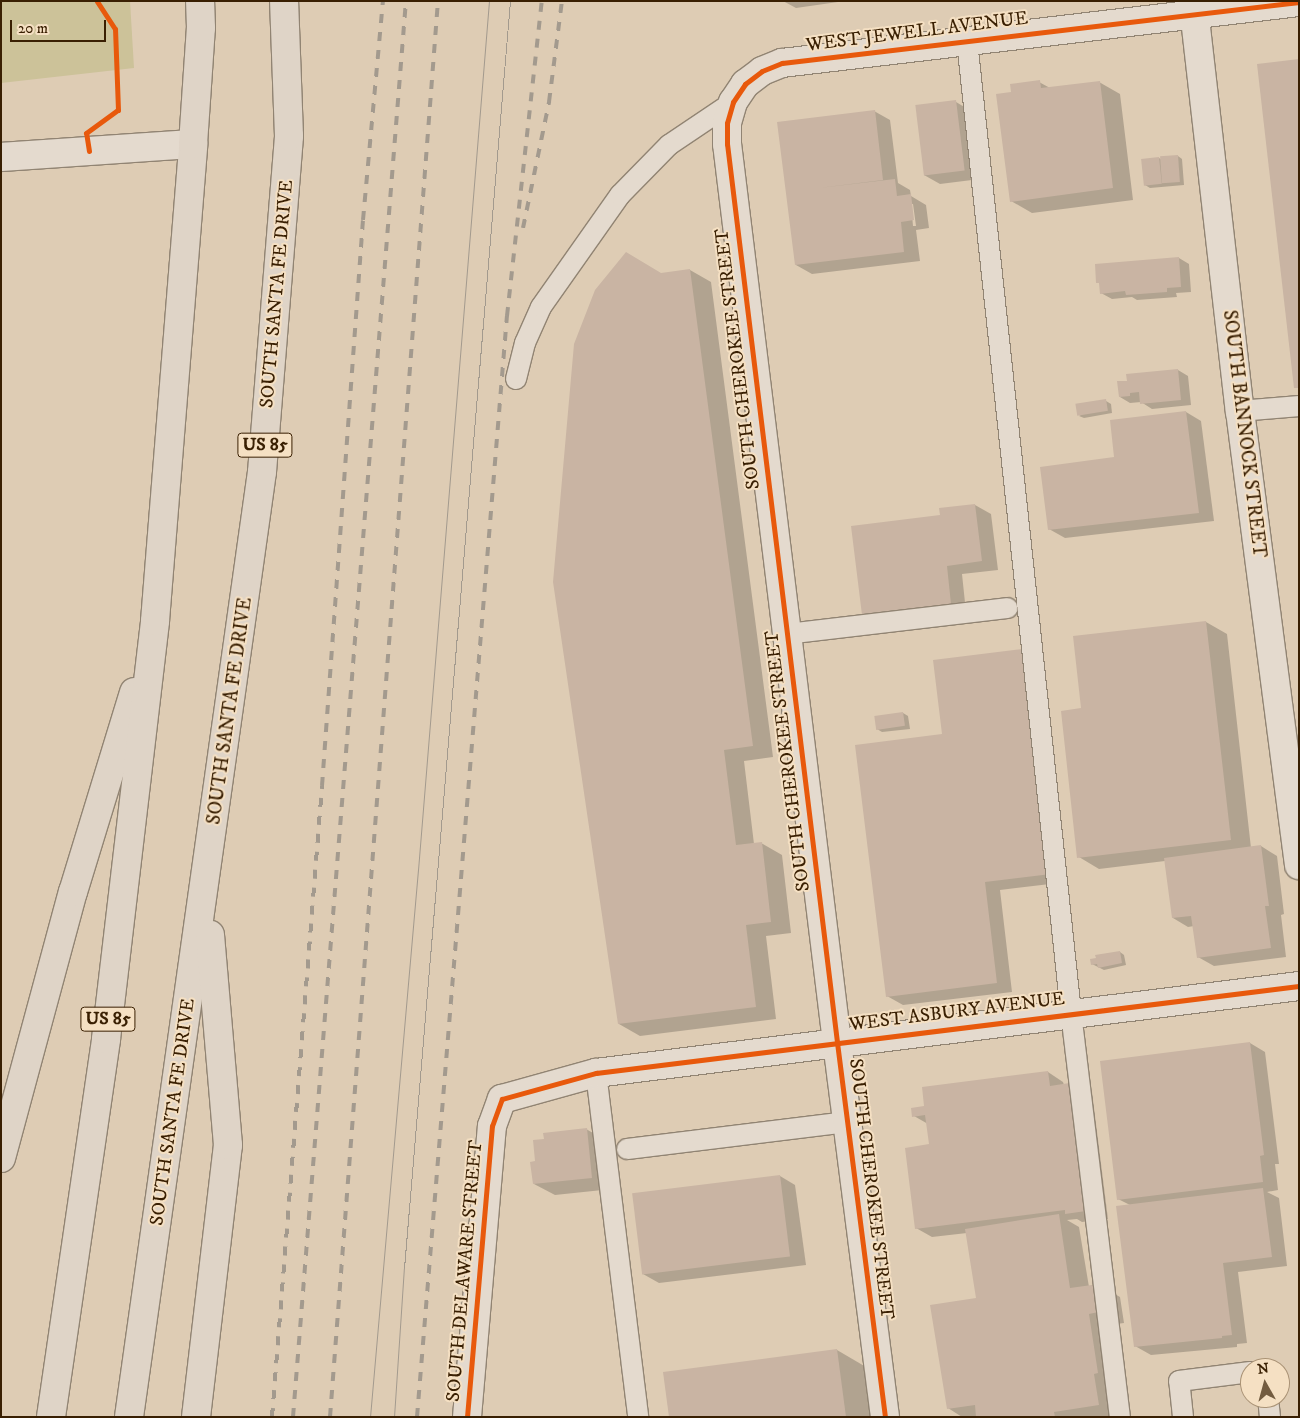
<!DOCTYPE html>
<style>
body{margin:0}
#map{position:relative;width:1300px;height:1418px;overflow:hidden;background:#deccb4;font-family:"IM FELL DW Pica",serif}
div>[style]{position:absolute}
.green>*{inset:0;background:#ccc299}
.shadow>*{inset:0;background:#0003}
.building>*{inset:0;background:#c9b4a3;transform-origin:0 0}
.roads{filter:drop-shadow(1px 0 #918473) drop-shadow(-1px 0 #918473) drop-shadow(0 1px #918473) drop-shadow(0 -1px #918473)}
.service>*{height:20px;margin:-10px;padding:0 10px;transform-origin:10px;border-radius:10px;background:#e4dace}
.minor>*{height:28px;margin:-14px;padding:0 14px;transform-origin:14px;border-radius:14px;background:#e4dace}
.trunk>*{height:28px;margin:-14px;padding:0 14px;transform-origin:14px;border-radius:14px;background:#dfd4c7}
.tram>*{height:1px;margin:-0.5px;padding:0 0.5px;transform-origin:0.5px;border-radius:0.5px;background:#a39a8e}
.rail>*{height:4px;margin-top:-2px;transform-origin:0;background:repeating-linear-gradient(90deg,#a39a8e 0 9px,transparent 0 18px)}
.cycleway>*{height:5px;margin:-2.5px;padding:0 2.5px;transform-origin:2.5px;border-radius:2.5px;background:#e8590c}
span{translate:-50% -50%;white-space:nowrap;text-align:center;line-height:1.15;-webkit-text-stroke:4px #f5e0c3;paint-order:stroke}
.shield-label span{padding:1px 4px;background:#f5e0c3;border:1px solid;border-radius:4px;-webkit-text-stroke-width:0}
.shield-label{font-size:18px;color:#391f02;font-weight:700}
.street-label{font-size:19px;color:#391f02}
.frame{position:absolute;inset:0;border:2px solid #391f02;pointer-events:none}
.north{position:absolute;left:1240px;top:1358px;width:50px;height:50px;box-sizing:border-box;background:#f5e0c3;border:1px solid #aa9376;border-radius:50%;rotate:353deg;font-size:14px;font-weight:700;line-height:20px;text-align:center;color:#391f02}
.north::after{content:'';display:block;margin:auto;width:18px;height:22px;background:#735c40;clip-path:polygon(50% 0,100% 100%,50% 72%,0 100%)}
.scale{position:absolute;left:10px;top:20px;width:96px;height:22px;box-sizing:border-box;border:2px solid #391f02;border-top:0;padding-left:6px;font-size:15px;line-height:18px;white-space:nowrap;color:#391f02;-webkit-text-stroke:4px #f5e0c3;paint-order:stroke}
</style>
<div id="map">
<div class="green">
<i style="clip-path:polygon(1px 1px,130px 1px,134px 68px,1px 83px)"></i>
</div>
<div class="shadow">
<i style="clip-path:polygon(783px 1px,845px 1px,796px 8px)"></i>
<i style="clip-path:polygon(1039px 82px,1050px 88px,1099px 82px,1120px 94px,1133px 200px,1032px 213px,1011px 201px)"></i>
<i style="clip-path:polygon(956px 102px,971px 111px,980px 179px,940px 184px,924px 175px)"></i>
<i style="clip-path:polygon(evenodd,874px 111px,890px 120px,898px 183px,910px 190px,911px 196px,926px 205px,929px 228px,916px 230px,920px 261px,812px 274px,796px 265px,778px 123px,874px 111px,911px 204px,913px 204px,916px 226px,913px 226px,911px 204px)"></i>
<i style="clip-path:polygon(1178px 156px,1182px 159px,1184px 185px,1150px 188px,1145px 185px,1159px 158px,1162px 160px)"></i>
<i style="clip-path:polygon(1179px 258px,1189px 264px,1191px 292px,1176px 293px,1177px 297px,1137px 300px,1132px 297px,1112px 299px,1101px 293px,1101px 284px,1097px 282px)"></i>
<i style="clip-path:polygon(690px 270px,711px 282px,773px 757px,744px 761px,754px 844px,761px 843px,782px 855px,791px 933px,766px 936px,776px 1019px,640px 1036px,619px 1024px,661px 274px)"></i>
<i style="clip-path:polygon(1178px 370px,1188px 376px,1191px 405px,1152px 409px,1141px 402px,1130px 403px,1120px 397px,1128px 382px)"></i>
<i style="clip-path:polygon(1106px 401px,1111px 404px,1112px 413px,1084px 418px,1079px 416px)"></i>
<i style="clip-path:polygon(1186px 412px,1201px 421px,1214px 521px,1065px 538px,1049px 529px,1116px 459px)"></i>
<i style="clip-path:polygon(975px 505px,991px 514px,998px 570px,962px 574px,966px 612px,879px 623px,863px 614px,941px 516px)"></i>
<i style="clip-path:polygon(1206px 622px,1227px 634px,1251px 848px,1261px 846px,1277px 856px,1284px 914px,1281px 915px,1286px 957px,1214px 966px,1198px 957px,1194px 926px,1188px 927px,1173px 918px,1165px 861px,1099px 869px,1079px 857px,1083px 709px)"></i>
<i style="clip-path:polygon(903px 713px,908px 716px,910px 729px,882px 732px,877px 729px)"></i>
<i style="clip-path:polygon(944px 735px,1067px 882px,1000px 890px,1012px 992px,903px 1005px,887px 996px)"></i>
<i style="clip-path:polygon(1120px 952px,1124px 955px,1126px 965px,1104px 970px,1092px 964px)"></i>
<i style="clip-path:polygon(1250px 1043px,1265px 1052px,1279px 1164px,1275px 1164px,1278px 1190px,1267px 1192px,1279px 1198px,1287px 1266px,1238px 1272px,1247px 1343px,1237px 1344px,1237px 1347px,1151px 1355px,1135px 1346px,1130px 1205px,1118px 1199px)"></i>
<i style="clip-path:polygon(1048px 1072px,1063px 1082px,1064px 1085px,1076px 1083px,1092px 1092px,1108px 1219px,1082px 1222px,1077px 1219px,1067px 1220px,1079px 1227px,1089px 1287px,1099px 1285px,1120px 1297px,1124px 1323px,1109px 1325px,1114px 1417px,962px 1417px,948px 1408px,977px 1299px,967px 1233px,932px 1237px,916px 1228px,930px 1145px,928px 1124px,914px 1116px)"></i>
<i style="clip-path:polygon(586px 1129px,607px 1141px,612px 1189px,555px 1195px,534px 1184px,537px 1162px)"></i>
<i style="clip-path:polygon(780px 1176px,795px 1185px,806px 1265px,659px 1283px,643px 1274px)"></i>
<i style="clip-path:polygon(837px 1350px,866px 1367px,873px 1417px,670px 1417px)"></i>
</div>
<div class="building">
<i style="clip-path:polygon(1299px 59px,1299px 388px,1294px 388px,1257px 64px)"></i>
<i style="clip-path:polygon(1040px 80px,1041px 88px,1100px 81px,1113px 188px,1010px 202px,996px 94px,1011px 92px,1010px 84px)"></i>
<i style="left:956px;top:100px;width:71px;height:41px;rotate:83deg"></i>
<i style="clip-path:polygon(875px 110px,883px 180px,819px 188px,895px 179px,897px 196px,911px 194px,914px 220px,901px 222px,904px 252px,795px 265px,777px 122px)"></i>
<i style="left:1178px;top:155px;width:27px;height:18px;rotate:86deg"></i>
<i style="left:1159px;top:157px;width:27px;height:18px;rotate:84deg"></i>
<i style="clip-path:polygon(626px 252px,661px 273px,690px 269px,753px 746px,724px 750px,736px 845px,762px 842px,771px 922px,746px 925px,756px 1007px,618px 1024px,553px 582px,574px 344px,595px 290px)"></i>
<i style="clip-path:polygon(1179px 257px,1181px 287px,1167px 288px,1167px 292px,1126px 295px,1125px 291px,1100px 294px,1099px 283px,1096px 283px,1095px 264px)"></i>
<i style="clip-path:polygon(1178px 369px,1181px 400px,1140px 404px,1139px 392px,1130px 393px,1130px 396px,1119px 397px,1117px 381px,1127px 381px,1126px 374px)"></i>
<i style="left:1106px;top:399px;width:12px;height:31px;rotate:81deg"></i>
<i style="clip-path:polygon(1186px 411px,1199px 513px,1048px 530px,1040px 467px,1114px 457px,1110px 420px)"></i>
<i style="clip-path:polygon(975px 504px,982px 561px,947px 566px,951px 604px,862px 615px,851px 526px,940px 515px,939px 508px)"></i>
<i style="clip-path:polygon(1206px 621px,1231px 840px,1077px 858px,1061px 711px,1081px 708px,1073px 636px)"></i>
<i style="clip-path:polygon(1023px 649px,1051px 874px,985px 882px,997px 983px,886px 997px,855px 745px,942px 734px,933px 660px)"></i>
<i style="left:903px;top:712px;width:14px;height:29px;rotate:82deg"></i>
<i style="clip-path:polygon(1261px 845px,1269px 906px,1265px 906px,1271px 948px,1197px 958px,1191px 916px,1172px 918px,1164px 858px)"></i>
<i style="clip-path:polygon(1120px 951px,1122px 963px,1098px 968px,1097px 964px,1091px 965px,1090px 959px,1096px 958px,1095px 955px)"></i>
<i style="clip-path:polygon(1250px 1042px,1264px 1155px,1260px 1156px,1263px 1182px,1117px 1200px,1100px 1061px)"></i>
<i style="clip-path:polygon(1048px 1071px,1050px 1086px,1076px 1082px,1093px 1210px,1065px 1214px,1065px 1210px,915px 1229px,905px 1148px,929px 1144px,925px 1115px,912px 1117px,911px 1108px,924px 1106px,922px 1087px)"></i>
<i style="clip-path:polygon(587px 1128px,592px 1178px,533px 1184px,530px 1162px,535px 1161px,533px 1140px,544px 1139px,543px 1133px)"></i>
<i style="left:780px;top:1175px;width:82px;height:149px;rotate:83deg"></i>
<i style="clip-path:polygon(1263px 1188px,1272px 1257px,1223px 1263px,1232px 1335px,1222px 1336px,1222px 1338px,1134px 1347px,1116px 1206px)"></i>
<i style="clip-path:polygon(1059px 1214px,1070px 1288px,1099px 1284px,1103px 1311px,1089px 1314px,1098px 1373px,1094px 1374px,1099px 1405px,1054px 1412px,1055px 1417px,976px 1417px,975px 1405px,947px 1409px,930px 1305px,976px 1298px,965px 1229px)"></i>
<i style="clip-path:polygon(837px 1349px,846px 1417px,669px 1417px,663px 1372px)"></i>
</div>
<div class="roads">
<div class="service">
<i style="left:967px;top:41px;width:978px;rotate:83.89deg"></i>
<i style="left:1071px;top:1013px;width:407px;rotate:83.1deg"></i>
<i style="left:516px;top:379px;width:37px;rotate:-76deg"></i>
<i style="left:525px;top:343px;width:39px;rotate:-66deg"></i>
<i style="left:541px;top:307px;width:137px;rotate:-54.8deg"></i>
<i style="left:620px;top:195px;width:70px;rotate:-45.6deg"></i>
<i style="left:669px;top:145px;width:77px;rotate:-33.9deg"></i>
<i style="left:1240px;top:411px;width:59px;rotate:-4.8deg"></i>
<i style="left:787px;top:634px;width:222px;rotate:-6.7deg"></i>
<i style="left:596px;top:1073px;width:347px;rotate:83deg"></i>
<i style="left:627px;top:1149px;width:222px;rotate:-7deg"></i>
<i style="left:1268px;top:1398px;width:19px;rotate:84deg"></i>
<i style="left:1183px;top:1417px;width:36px;rotate:-96deg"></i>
<i style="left:1179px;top:1381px;width:72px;rotate:-7.2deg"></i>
</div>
<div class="minor">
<i style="left:1193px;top:1px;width:413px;rotate:83.5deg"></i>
<i style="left:1240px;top:411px;width:458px;rotate:82.6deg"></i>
<i style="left:1px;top:157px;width:192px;rotate:-3.9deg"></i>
<i style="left:467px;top:1417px;width:292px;rotate:-85.1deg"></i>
<i style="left:492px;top:1126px;width:29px;rotate:-70deg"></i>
<i style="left:502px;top:1099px;width:98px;rotate:-15.5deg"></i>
<i style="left:596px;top:1073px;width:708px;rotate:-7.05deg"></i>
<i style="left:885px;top:1417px;width:378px;rotate:-97.3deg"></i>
<i style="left:837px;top:1042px;width:905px;rotate:-96.98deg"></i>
<i style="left:727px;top:144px;width:21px;rotate:-90deg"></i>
<i style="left:727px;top:123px;width:22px;rotate:-74deg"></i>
<i style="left:733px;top:102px;width:22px;rotate:-56deg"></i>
<i style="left:745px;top:84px;width:21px;rotate:-37deg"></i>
<i style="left:762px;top:71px;width:22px;rotate:-22deg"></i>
<i style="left:782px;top:63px;width:521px;rotate:-6.73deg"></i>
</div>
<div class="trunk">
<i style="left:1px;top:1158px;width:276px;rotate:-74.9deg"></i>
<i style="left:73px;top:892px;width:209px;rotate:-73deg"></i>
<i style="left:51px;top:1417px;width:382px;rotate:-81.7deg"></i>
<i style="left:106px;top:1039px;width:421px;rotate:-83.3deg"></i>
<i style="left:155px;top:621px;width:479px;rotate:-85.4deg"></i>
<i style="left:193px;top:144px;width:116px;rotate:-86.1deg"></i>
<i style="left:201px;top:28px;width:27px;rotate:-92deg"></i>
<i style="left:129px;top:1417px;width:954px;rotate:-81.99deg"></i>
<i style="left:262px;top:472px;width:337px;rotate:-85.4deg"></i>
<i style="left:289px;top:136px;width:135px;rotate:-92.1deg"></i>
<i style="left:196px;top:1417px;width:274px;rotate:-83.3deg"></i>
<i style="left:228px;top:1145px;width:211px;rotate:-94.9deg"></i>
</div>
</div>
<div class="tram">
<i style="left:370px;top:1417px;width:549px;rotate:-84.99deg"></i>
<i style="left:418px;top:870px;width:872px;rotate:-85.33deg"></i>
<i style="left:394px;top:1417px;width:149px;rotate:-86.2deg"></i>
<i style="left:404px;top:1268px;width:1271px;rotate:-85.22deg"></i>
</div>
<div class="rail">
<i style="left:523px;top:228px;width:129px;rotate:-78.3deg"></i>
<i style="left:549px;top:102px;width:102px;rotate:-82.7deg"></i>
<i style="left:272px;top:1417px;width:633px;rotate:-85.47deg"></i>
<i style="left:322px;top:786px;width:567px;rotate:-85.86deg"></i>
<i style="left:363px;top:220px;width:220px;rotate:-84.8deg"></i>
<i style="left:293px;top:1417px;width:1421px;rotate:-85.44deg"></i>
<i style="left:330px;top:1417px;width:1420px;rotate:-85.64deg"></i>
<i style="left:417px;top:1417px;width:1105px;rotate:-85.33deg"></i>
<i style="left:507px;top:316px;width:317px;rotate:-83.7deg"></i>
</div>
<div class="cycleway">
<i style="left:89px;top:151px;width:18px;rotate:-99deg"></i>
<i style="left:86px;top:133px;width:39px;rotate:-36deg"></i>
<i style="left:118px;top:110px;width:81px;rotate:-92.1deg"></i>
<i style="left:115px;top:29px;width:33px;rotate:-123deg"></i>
<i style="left:467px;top:1417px;width:292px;rotate:-85.1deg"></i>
<i style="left:492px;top:1126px;width:29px;rotate:-70deg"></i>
<i style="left:502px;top:1099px;width:98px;rotate:-15.5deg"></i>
<i style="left:596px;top:1073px;width:708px;rotate:-7.05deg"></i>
<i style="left:885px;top:1417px;width:378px;rotate:-97.3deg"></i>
<i style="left:837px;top:1042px;width:905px;rotate:-96.98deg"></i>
<i style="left:727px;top:144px;width:21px;rotate:-90deg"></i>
<i style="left:727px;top:123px;width:22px;rotate:-74deg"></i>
<i style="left:733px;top:102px;width:22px;rotate:-56deg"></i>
<i style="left:745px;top:84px;width:21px;rotate:-37deg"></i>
<i style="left:762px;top:71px;width:22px;rotate:-22deg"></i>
<i style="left:782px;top:63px;width:521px;rotate:-6.73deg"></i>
</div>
<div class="shield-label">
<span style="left:265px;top:445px">US 85</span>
<span style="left:108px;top:1019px">US 85</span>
</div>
<div class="street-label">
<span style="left:917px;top:32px;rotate:-7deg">WEST JEWELL AVENUE</span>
<span style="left:277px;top:294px;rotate:-85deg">SOUTH SANTA FE DRIVE</span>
<span style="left:738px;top:359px;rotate:-97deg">SOUTH CHEROKEE STREET</span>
<span style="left:1244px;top:434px;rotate:83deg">SOUTH BANNOCK STREET</span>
<span style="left:230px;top:711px;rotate:-82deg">SOUTH SANTA FE DRIVE</span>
<span style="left:788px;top:761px;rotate:-97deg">SOUTH CHEROKEE STREET</span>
<span style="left:957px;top:1012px;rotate:-7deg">WEST ASBURY AVENUE</span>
<span style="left:173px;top:1112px;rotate:-82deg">SOUTH SANTA FE DRIVE</span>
<span style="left:871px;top:1189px;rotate:83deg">SOUTH CHEROKEE STREET</span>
<span style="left:465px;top:1271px;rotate:-85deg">SOUTH DELAWARE STREET</span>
</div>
<div class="frame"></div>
<div class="north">N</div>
<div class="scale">20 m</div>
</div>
